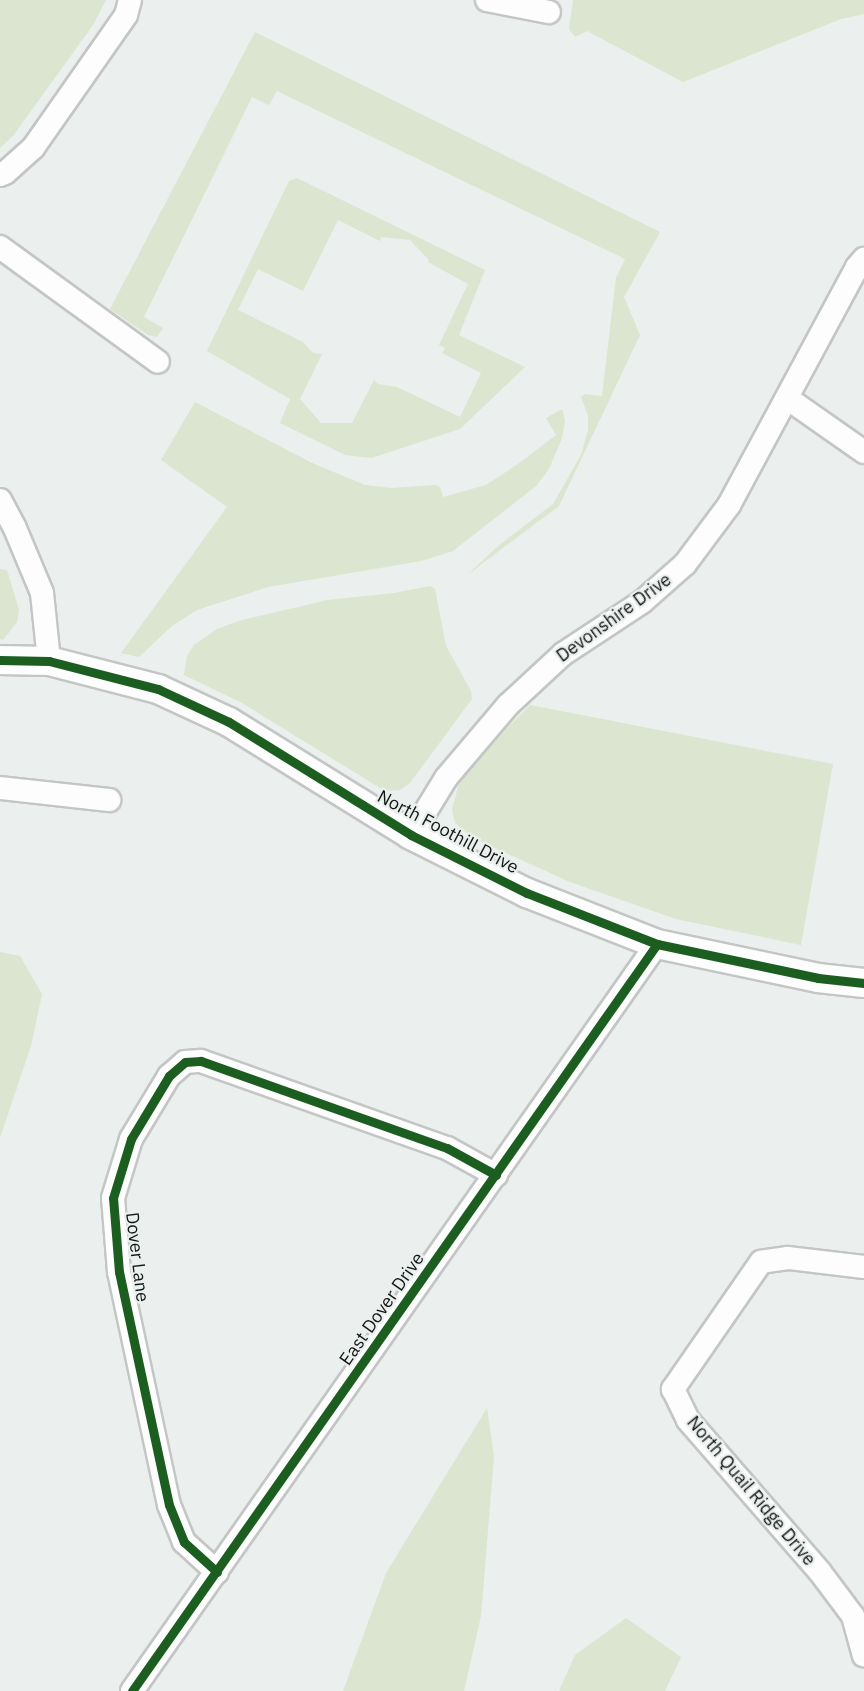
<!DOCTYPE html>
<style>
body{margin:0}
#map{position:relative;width:864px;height:1691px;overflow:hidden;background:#ebefed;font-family:"IBM Plex Sans",sans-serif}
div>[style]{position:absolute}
.green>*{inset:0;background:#dbe5cf}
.roads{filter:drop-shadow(2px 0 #c4c6c5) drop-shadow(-2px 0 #c4c6c5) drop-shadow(0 2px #c4c6c5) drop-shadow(0 -2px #c4c6c5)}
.minor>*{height:22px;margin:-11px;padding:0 11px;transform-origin:11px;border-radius:11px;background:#fcfdfc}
.tertiary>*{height:28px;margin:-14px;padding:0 14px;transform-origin:14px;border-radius:14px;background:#fcfdfc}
.cycleway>*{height:9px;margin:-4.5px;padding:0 4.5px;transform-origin:4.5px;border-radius:4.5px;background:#1b5e20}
span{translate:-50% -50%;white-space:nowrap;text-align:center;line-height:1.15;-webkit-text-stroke:4.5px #eaf0ee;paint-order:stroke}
.street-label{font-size:18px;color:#141615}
</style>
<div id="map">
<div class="green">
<i style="clip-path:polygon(0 0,106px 0,93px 25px,13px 136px,0 148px)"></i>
<i style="clip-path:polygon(573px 0,864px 0,864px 14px,841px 19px,683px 82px,587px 31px,575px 37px,569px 29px)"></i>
<i style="clip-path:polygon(255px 32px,660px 232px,624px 297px,640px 335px,559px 506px,467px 575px,497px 547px,553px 504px,581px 455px,588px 430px,588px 416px,581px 397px,585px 394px,602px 396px,616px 278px,625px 259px,277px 91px,269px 105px,252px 97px,144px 317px,163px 328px,157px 337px,148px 335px,110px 309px)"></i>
<i style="clip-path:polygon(evenodd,297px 178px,485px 270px,459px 335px,525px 367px,460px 429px,371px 458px,345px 455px,280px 423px,290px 399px,207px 351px,289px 181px,297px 178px,338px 220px,380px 241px,381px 237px,410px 240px,429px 260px,428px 262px,468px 284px,439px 345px,445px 348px,442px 353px,481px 373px,460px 417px,397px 387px,378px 384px,374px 380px,352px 423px,321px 423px,300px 399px,322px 354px,313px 353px,303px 342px,238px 310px,258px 269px,303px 291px,338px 220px)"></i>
<i style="clip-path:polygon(195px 402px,312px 463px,365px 485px,391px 488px,436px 485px,440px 487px,443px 497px,486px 485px,518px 464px,556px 435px,546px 418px,562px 409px,565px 421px,562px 438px,549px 469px,536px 486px,453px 551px,421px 561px,268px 587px,197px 610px,172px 626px,139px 657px,121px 653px,227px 507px,161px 460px)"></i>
<i style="clip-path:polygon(0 569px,7px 570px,19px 610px,17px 622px,3px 640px,0 639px)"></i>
<i style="clip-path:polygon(430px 586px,435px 589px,446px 646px,471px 691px,472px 699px,410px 783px,400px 790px,385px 791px,242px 703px,184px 675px,187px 656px,194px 645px,217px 629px,242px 620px,328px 600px,394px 593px)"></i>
<i style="clip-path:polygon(530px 705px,833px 764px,801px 945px,676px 919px,570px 882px,473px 838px,455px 823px,452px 809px,459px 784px,479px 756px)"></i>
<i style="clip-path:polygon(0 952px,20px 956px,42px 994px,31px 1046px,0 1138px)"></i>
<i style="clip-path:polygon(487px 1408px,494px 1456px,481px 1616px,464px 1691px,343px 1691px,386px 1573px)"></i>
<i style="clip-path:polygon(626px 1618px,681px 1657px,665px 1691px,559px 1691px,575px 1655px)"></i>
</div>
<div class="roads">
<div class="minor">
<i style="left:487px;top:0;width:63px;rotate:11deg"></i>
<i style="left:0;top:175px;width:5px;rotate:-22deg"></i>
<i style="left:5px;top:173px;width:38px;rotate:-42deg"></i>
<i style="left:33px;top:148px;width:162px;rotate:-55deg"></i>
<i style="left:126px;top:15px;width:16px;rotate:-75deg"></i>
<i style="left:0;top:247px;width:195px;rotate:36deg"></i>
<i style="left:787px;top:398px;width:94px;rotate:35deg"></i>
<i style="left:0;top:500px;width:30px;rotate:62deg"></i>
<i style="left:14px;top:526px;width:73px;rotate:67.3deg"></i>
<i style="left:42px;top:593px;width:68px;rotate:84.1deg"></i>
<i style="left:0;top:788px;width:110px;rotate:6.3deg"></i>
<i style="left:411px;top:835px;width:67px;rotate:-58.4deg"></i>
<i style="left:446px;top:778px;width:96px;rotate:-49.7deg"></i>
<i style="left:508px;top:705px;width:75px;rotate:-42.8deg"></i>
<i style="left:563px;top:654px;width:95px;rotate:-33.4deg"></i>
<i style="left:642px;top:602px;width:57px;rotate:-41.5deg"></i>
<i style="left:685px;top:564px;width:74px;rotate:-53.3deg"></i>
<i style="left:729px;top:505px;width:270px;rotate:-61.7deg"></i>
<i style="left:857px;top:267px;width:11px;rotate:-49deg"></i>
<i style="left:864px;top:1267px;width:77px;rotate:-173.2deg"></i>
<i style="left:788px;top:1258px;width:27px;rotate:172deg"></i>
<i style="left:761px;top:1262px;width:155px;rotate:124.7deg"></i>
<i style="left:673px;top:1389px;width:34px;rotate:64deg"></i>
<i style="left:688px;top:1420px;width:201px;rotate:49deg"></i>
<i style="left:820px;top:1572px;width:55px;rotate:53.1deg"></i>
<i style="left:853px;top:1616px;width:41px;rotate:74.6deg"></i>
<i style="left:217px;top:1572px;width:45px;rotate:-137.7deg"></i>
<i style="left:184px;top:1542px;width:40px;rotate:-112deg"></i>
<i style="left:169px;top:1505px;width:238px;rotate:-102.1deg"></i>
<i style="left:119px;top:1272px;width:74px;rotate:-94.6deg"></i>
<i style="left:113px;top:1198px;width:62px;rotate:-73deg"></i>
<i style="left:131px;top:1139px;width:74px;rotate:-58.9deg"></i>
<i style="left:169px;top:1076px;width:21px;rotate:-41deg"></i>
<i style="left:185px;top:1062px;width:16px;rotate:-4deg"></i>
<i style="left:201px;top:1061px;width:261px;rotate:19.5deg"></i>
<i style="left:447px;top:1148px;width:56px;rotate:28.9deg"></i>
<i style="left:132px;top:1691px;width:913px;rotate:-54.9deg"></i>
</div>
<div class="tertiary">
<i style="left:0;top:660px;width:49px;rotate:1.2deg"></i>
<i style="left:49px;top:661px;width:113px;rotate:14.4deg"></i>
<i style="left:158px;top:689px;width:78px;rotate:24.9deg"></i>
<i style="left:229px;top:722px;width:214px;rotate:31.8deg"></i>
<i style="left:411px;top:835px;width:130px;rotate:26.6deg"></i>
<i style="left:527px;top:893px;width:140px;rotate:21.4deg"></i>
<i style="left:657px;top:944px;width:165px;rotate:11.9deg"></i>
<i style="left:818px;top:978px;width:46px;rotate:6.2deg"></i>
</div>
</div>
<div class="cycleway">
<i style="left:0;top:660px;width:49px;rotate:1.2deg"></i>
<i style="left:49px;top:661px;width:113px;rotate:14.4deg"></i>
<i style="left:158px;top:689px;width:78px;rotate:24.9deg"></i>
<i style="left:229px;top:722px;width:214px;rotate:31.8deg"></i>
<i style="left:411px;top:835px;width:130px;rotate:26.6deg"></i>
<i style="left:527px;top:893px;width:140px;rotate:21.4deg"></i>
<i style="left:657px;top:944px;width:165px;rotate:11.9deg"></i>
<i style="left:818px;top:978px;width:46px;rotate:6.2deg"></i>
<i style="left:217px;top:1572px;width:45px;rotate:-137.7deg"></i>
<i style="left:184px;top:1542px;width:40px;rotate:-112deg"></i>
<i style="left:169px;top:1505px;width:238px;rotate:-102.1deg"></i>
<i style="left:119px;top:1272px;width:74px;rotate:-94.6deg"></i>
<i style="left:113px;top:1198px;width:62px;rotate:-73deg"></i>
<i style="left:131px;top:1139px;width:74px;rotate:-58.9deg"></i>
<i style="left:169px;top:1076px;width:21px;rotate:-41deg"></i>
<i style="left:185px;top:1062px;width:16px;rotate:-4deg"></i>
<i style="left:201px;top:1061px;width:261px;rotate:19.5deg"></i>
<i style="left:447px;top:1148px;width:56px;rotate:28.9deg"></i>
<i style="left:132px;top:1691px;width:913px;rotate:-54.9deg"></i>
</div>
<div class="street-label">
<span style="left:614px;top:618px;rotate:-36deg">Devonshire Drive</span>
<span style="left:448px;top:832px;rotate:28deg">North Foothill Drive</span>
<span style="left:137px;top:1257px;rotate:83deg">Dover Lane</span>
<span style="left:382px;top:1309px;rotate:-55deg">East Dover Drive</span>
<span style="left:751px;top:1491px;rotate:50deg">North Quail Ridge Drive</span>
</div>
</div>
